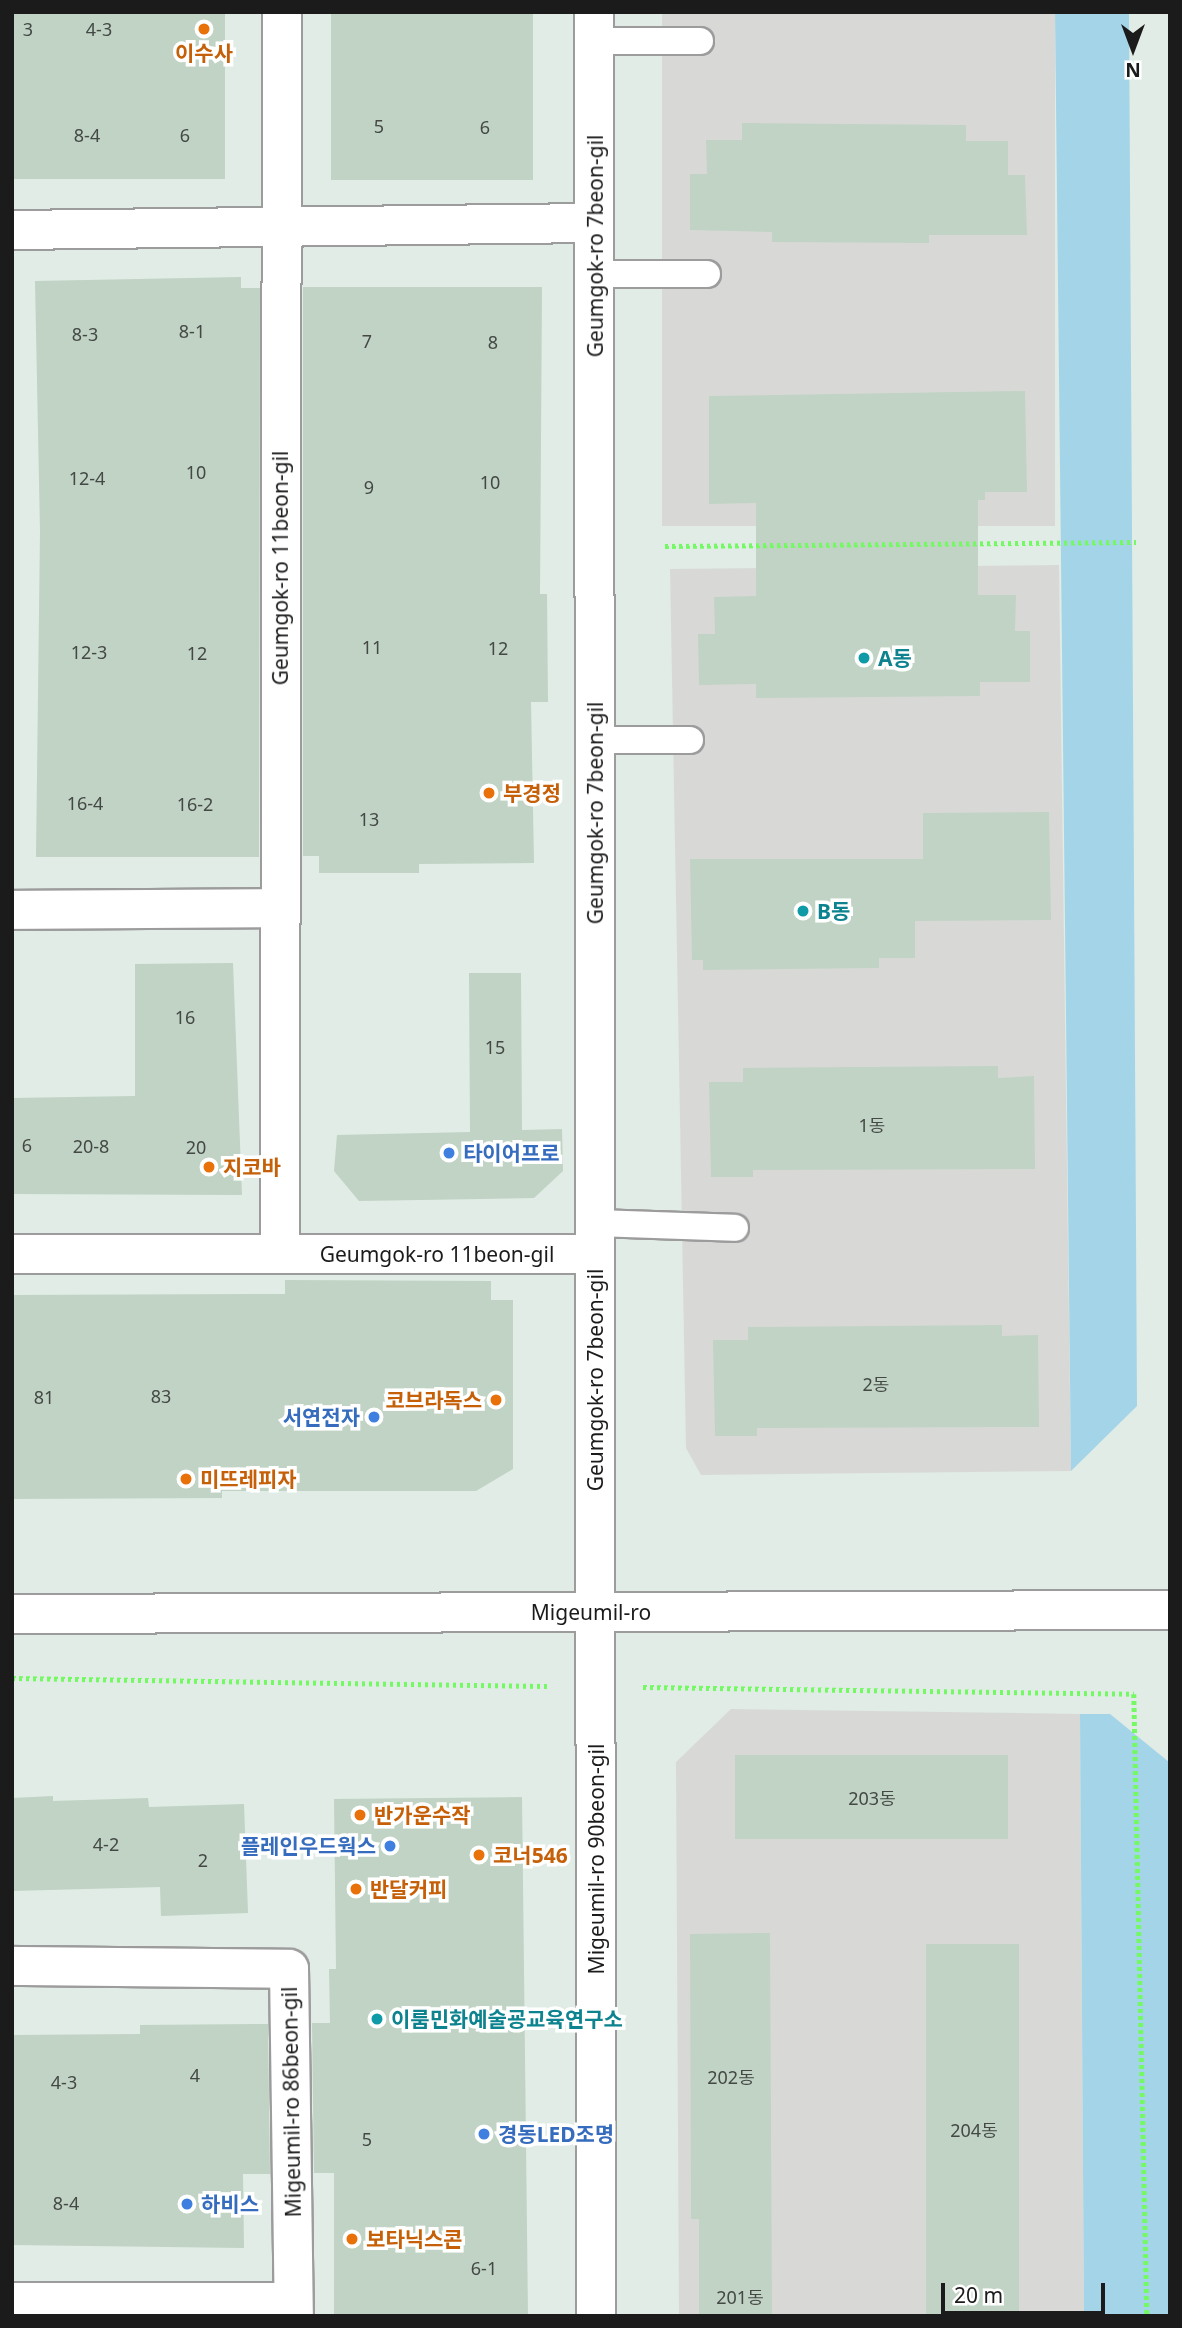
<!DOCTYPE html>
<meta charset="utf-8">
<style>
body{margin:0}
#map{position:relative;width:1182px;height:2328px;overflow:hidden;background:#e0ece5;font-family:"Noto Sans","Noto Sans KR",sans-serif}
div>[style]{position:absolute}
.residential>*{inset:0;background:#d8d9d7;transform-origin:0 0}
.grass>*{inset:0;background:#a4d4e8}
.building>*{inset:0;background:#c0d3c4;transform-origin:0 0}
.path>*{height:4.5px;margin-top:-2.25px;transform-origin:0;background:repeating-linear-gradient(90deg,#74f964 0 3.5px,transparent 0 7px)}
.roads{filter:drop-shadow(2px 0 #9c9c9c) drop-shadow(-2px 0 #9c9c9c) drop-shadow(0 2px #9c9c9c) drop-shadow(0 -2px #9c9c9c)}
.service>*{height:26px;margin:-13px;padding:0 13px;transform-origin:13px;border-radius:13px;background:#fff}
.minor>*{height:38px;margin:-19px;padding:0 19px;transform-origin:19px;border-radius:19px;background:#fff}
.tertiary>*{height:38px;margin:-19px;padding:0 19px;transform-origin:19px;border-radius:19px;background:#fff}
.dots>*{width:19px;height:19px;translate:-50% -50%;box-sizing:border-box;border:4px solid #fff;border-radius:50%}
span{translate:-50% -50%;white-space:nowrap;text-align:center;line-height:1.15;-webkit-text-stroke:7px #fff;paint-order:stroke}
.number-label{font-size:18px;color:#444945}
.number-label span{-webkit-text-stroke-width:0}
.food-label{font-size:21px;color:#c56008;font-weight:700}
.left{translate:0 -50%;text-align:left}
.right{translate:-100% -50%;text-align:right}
.street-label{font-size:21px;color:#1b1b1b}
.culture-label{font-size:21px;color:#0d838f;font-weight:700}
.shop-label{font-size:21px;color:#366cbe;font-weight:700}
.frame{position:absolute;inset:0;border:14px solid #1b1b1b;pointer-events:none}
.north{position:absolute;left:1098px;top:14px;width:70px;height:70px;-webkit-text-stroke:5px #fff;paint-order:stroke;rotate:180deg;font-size:19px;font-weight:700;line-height:28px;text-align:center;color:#1b1b1b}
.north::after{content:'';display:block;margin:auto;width:24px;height:32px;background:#1b1b1b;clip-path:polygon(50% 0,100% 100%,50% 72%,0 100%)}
.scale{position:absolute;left:941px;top:2283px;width:164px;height:32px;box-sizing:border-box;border:4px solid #1b1b1b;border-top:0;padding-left:9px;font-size:21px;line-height:24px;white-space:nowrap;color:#1b1b1b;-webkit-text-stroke:5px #fff;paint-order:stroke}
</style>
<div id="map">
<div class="residential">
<i style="left:662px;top:12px;width:393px;height:514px"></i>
<i style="clip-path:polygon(1059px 565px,1071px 1471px,701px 1475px,686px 1448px,670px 569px)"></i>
<i style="clip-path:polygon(731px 1709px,1080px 1714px,1084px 2316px,679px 2316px,676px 1762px)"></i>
</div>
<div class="grass">
<i style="clip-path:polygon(1055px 12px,1129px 12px,1137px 1406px,1071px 1471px)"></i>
<i style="clip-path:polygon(1080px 1714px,1110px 1714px,1169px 1762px,1170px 2316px,1084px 2316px)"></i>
</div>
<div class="building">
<i style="left:12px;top:12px;width:213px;height:167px"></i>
<i style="left:331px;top:12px;width:202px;height:168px"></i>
<i style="clip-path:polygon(742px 123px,966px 125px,966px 141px,1008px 141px,1008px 175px,1025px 175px,1027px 235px,929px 235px,929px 243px,772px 242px,772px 232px,690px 230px,690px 174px,707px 174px,706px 140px,742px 140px)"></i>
<i style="clip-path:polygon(241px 277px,241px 288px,260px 288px,259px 857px,36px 857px,40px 531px,35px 281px)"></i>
<i style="clip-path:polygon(303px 287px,542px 287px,540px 594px,547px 594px,548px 702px,531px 702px,534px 863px,419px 864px,419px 873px,319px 873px,319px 856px,303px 856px)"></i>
<i style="clip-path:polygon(1025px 391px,1027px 492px,985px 492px,985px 500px,978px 500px,978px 595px,1016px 595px,1015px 631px,1030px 631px,1030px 682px,980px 682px,980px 696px,756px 698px,756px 684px,699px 685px,698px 634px,715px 634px,714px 597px,756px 596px,756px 503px,709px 504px,709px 396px)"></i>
<i style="clip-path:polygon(1049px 812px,1051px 920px,915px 921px,915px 958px,879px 958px,879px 968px,703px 970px,703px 960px,692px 960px,690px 859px,923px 859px,923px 813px)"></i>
<i style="clip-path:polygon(233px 963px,242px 1195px,12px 1194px,12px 1098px,135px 1096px,135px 964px)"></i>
<i style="clip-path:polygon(469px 973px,521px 973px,522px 1130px,562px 1129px,563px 1171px,534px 1198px,359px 1201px,334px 1171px,337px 1135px,470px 1132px)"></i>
<i style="clip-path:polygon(998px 1066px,998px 1078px,1034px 1076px,1035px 1169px,753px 1170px,753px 1177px,711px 1177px,709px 1082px,743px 1082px,743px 1068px)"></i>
<i style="clip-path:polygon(285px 1280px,491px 1281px,491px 1300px,513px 1300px,513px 1469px,476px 1491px,222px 1491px,222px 1498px,12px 1499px,12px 1295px,285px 1294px)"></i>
<i style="clip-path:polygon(1002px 1325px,1002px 1336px,1038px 1335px,1039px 1427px,757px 1428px,757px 1436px,715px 1436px,713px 1340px,748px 1340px,748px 1327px)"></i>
<i style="left:1008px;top:1755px;width:84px;height:273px;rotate:90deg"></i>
<i style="clip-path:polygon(53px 1796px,53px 1801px,148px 1798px,149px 1807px,244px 1804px,248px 1913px,161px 1916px,160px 1887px,12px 1891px,12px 1798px)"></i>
<i style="clip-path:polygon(522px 1797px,528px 2316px,334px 2316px,334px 2173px,314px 2173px,312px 2023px,330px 2023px,329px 1969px,336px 1969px,334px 1799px)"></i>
<i style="clip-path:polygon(770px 1933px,772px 2316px,699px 2316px,699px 2219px,691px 2219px,690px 1934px)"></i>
<i style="left:1019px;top:1944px;width:372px;height:93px;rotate:90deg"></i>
<i style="clip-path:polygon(268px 2024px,270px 2174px,243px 2174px,244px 2248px,12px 2245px,12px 2035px,140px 2034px,140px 2025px)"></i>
</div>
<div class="path">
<i style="left:665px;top:546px;width:471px;rotate:-0.5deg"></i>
<i style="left:12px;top:1678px;width:535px;rotate:0.86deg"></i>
<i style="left:643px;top:1687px;width:491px;rotate:0.8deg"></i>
<i style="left:1134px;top:1694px;width:622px;rotate:88.8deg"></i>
</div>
<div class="roads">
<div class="service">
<i style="left:594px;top:41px;width:106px"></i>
<i style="left:594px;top:274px;width:113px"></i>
<i style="left:595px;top:740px;width:95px"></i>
<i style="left:595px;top:1223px;width:140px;rotate:2deg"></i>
</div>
<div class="minor">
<i style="left:594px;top:12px;width:2304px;rotate:89.95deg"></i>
<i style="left:12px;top:230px;width:582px;rotate:-0.69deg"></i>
<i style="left:12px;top:910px;width:268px;rotate:-0.4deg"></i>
<i style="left:12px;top:1254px;width:583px"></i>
<i style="left:280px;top:1254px;width:1242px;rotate:-89.91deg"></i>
<i style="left:12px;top:1966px;width:277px;rotate:0.6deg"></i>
<i style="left:289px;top:1969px;width:347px;rotate:89.2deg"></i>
<i style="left:12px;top:2302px;width:281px"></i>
</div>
<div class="tertiary">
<i style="left:12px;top:1614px;width:1158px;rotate:-0.2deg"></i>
</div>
</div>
<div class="dots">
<i style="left:204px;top:29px;background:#e8710a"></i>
<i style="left:864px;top:658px;background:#0f9aa8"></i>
<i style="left:489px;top:793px;background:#e8710a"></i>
<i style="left:803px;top:911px;background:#0f9aa8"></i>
<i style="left:449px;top:1153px;background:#3f7fe0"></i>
<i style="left:209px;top:1167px;background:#e8710a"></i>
<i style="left:496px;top:1400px;background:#e8710a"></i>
<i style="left:374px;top:1417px;background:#3f7fe0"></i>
<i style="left:186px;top:1479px;background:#e8710a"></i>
<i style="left:360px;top:1815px;background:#e8710a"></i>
<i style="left:390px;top:1846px;background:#3f7fe0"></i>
<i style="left:479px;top:1855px;background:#e8710a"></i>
<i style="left:356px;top:1889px;background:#e8710a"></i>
<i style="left:377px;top:2019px;background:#0f9aa8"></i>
<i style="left:484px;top:2134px;background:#3f7fe0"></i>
<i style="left:187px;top:2204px;background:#3f7fe0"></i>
<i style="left:352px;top:2239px;background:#e8710a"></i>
</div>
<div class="number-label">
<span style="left:28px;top:29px">3</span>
<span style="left:99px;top:29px">4-3</span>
<span style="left:379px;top:126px">5</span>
<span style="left:485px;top:127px">6</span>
<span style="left:87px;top:135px">8-4</span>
<span style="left:185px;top:135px">6</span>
<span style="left:192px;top:331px">8-1</span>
<span style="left:85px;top:334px">8-3</span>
<span style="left:367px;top:341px">7</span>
<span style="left:493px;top:342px">8</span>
<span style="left:196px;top:472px">10</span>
<span style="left:87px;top:478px">12-4</span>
<span style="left:490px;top:482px">10</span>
<span style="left:369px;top:487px">9</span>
<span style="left:372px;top:647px">11</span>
<span style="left:498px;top:648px">12</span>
<span style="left:89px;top:652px">12-3</span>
<span style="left:197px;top:653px">12</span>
<span style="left:85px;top:803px">16-4</span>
<span style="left:195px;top:804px">16-2</span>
<span style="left:369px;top:819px">13</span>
<span style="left:185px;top:1017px">16</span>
<span style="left:495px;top:1047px">15</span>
<span style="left:872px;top:1125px">1동</span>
<span style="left:27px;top:1145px">6</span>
<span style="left:91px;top:1146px">20-8</span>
<span style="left:196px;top:1147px">20</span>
<span style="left:876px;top:1384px">2동</span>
<span style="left:161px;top:1396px">83</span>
<span style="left:44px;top:1397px">81</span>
<span style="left:872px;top:1798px">203동</span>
<span style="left:106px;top:1844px">4-2</span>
<span style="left:203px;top:1860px">2</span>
<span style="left:195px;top:2075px">4</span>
<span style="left:731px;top:2077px">202동</span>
<span style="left:64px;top:2082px">4-3</span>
<span style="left:974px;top:2130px">204동</span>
<span style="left:367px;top:2139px">5</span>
<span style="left:66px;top:2203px">8-4</span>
<span style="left:484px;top:2268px">6-1</span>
<span style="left:740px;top:2297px">201동</span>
</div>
<div class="food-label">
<span style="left:204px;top:53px">이수사</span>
<span class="left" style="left:503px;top:793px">부경정</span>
<span class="left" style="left:223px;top:1167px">지코바</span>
<span class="right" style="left:482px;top:1400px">코브라독스</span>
<span class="left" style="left:200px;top:1479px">미뜨레피자</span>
<span class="left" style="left:374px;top:1815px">반가운수작</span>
<span class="left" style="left:493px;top:1855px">코너546</span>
<span class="left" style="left:370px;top:1889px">반달커피</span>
<span class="left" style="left:366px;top:2239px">보타닉스콘</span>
</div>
<div class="street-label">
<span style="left:595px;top:246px;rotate:-90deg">Geumgok-ro 7beon-gil</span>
<span style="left:280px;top:568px;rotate:-90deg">Geumgok-ro 11beon-gil</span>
<span style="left:595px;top:813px;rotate:-90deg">Geumgok-ro 7beon-gil</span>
<span style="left:437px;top:1254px">Geumgok-ro 11beon-gil</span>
<span style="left:595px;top:1380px;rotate:-90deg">Geumgok-ro 7beon-gil</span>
<span style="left:591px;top:1612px">Migeumil-ro</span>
<span style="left:596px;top:1859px;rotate:-90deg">Migeumil-ro 90beon-gil</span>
<span style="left:291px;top:2102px;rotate:-91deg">Migeumil-ro 86beon-gil</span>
</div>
<div class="culture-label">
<span class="left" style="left:878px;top:658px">A동</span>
<span class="left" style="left:817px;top:911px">B동</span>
<span class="left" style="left:391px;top:2019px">이룸민화예술굥교육연구소</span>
</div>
<div class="shop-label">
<span class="left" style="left:463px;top:1153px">타이어프로</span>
<span class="right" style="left:360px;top:1417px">서연전자</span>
<span class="right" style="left:376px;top:1846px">플레인우드웍스</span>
<span class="left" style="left:498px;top:2134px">경동LED조명</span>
<span class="left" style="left:201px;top:2204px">하비스</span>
</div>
<div class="frame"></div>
<div class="north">N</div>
<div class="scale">20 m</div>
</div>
